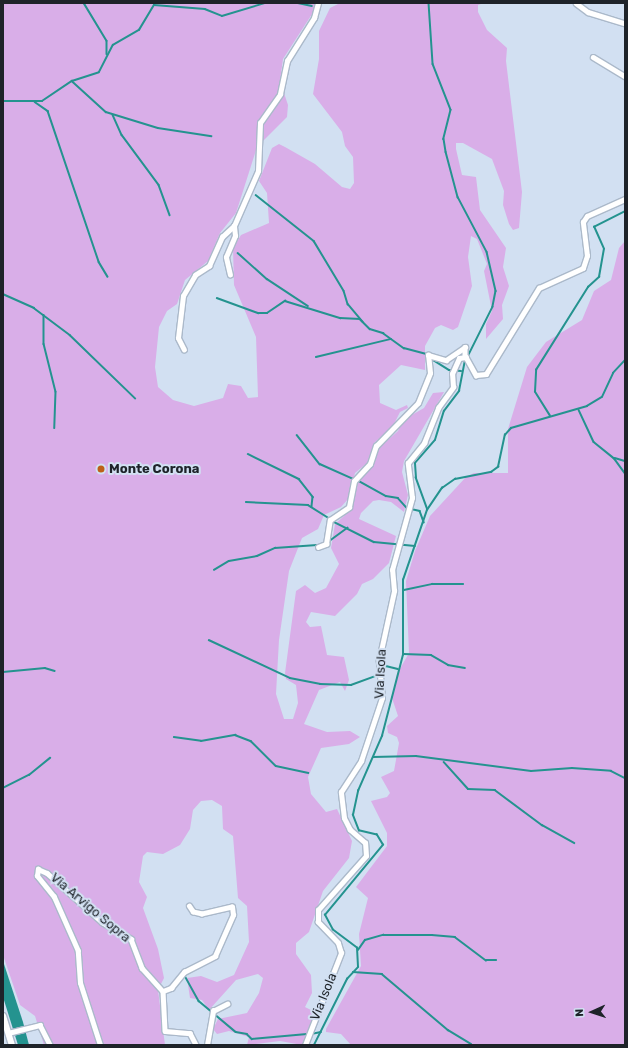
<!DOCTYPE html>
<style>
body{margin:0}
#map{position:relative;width:628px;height:1048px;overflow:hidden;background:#d2e0f2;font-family:Rubik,sans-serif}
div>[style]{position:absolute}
.green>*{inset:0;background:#d9aee8}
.water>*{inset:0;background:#24938f}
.stream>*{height:1.5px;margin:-0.75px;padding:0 0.75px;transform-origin:0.75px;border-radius:0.75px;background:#24938f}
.roads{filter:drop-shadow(1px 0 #abb9ca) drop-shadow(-1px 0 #abb9ca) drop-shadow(0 1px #abb9ca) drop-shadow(0 -1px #abb9ca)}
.minor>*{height:4.5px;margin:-2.25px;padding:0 2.25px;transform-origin:2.25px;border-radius:2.25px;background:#fff}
.secondary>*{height:6px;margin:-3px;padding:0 3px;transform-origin:3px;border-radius:3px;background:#fff}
.dots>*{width:11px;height:11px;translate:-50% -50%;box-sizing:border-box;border:2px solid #d2e0f2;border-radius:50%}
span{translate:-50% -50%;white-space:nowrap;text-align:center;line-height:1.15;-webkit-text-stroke:4px #d2e0f2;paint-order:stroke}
.poi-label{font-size:13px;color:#1e2329;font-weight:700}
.left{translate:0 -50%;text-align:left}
.street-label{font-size:13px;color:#1e2329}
.frame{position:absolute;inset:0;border:4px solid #1e2329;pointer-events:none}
.north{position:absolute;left:572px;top:992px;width:40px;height:40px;-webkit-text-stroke:3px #d2e0f2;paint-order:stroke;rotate:267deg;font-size:11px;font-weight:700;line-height:16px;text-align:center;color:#1e2329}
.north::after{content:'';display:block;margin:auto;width:14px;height:18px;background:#1e2329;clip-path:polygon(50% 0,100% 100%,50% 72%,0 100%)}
</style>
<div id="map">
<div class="green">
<i style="clip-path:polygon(3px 3px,314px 3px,314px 11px,283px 59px,280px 81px,288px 105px,287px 117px,257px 147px,236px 213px,220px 233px,208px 261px,185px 280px,177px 304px,167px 311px,159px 327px,155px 367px,158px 387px,173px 400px,194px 406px,223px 398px,228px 384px,241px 386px,248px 398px,258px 397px,256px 337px,234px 285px,233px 248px,241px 235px,269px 223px,267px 193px,259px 181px,272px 148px,279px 144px,285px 147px,315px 164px,342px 187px,350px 189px,354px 183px,353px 157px,345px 146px,342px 132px,313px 94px,319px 59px,319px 31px,330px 8px,340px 3px,484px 3px,478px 5px,478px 12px,487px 30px,507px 48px,506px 61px,522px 192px,519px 228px,513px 230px,509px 224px,503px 205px,504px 191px,492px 159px,463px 143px,456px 143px,456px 149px,462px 175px,476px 177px,480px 210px,506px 248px,503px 267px,509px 286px,502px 305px,503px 319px,486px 339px,486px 324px,492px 311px,484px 271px,487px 264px,477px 239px,471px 236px,468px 257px,472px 286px,458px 327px,453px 330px,441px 325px,435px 328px,425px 346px,425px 370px,401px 365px,379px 385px,380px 403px,396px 410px,407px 405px,408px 408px,400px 412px,393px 426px,374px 443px,367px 463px,355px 473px,349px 498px,341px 507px,324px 515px,318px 529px,302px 538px,289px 571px,279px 640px,276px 694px,284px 719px,293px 719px,298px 703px,296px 685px,286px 679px,285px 673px,296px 591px,305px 585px,315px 593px,326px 588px,339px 564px,331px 548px,335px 524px,352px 509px,359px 477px,372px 467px,380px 447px,398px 431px,403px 420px,424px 408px,433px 393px,444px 392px,404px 461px,402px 472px,408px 495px,404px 512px,391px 502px,379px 500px,373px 501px,361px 513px,359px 519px,396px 536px,389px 563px,373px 579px,362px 584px,357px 594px,335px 616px,311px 612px,306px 622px,310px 627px,321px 626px,327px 655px,344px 657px,349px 680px,345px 691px,340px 682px,319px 690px,304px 724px,327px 732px,350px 731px,360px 737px,349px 744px,321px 748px,308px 777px,311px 794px,326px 812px,337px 809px,352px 841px,349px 858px,323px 891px,309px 932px,296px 943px,296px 954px,311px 975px,312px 993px,305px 1007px,315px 1012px,302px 1045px,280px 1041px,247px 1045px,249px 1037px,229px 1031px,217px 1034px,213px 1029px,218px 1019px,247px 1013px,259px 993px,263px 978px,258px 974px,236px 980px,209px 1010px,202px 1000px,190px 998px,187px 978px,201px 976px,217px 982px,234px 975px,249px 942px,247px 906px,238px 898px,233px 836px,223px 829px,222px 806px,212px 800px,201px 801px,193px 810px,190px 829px,180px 845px,163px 854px,147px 852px,143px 856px,139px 882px,147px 897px,143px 908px,158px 949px,164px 978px,158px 990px,165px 1045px,44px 1045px,35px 1016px,20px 1005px,3px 955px)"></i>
<i style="clip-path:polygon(625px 241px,625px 1045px,351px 1045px,341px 1034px,326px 1032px,326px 1029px,361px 966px,359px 934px,368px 898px,356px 887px,387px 846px,387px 833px,371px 801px,387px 797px,390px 793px,381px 777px,394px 771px,399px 743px,397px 737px,388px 733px,387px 726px,398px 716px,392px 698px,397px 674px,409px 653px,406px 581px,415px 551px,430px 516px,466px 477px,474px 473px,508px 473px,508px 429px,527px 367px,546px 342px,582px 320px,594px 291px,611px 280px,619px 248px)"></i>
</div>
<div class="water">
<i style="clip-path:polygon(3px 961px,23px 1022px,29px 1045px,18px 1045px,3px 997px)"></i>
</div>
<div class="stream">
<i style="left:84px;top:3px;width:44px;rotate:58.8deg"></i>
<i style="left:107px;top:41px;width:13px;rotate:90deg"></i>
<i style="left:298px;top:3px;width:14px;rotate:12deg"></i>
<i style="left:429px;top:3px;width:61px;rotate:86.2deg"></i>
<i style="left:433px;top:64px;width:49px;rotate:68.6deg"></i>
<i style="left:451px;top:110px;width:30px;rotate:104deg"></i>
<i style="left:444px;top:139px;width:13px;rotate:81deg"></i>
<i style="left:446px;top:152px;width:47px;rotate:75.1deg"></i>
<i style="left:458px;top:197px;width:62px;rotate:62.2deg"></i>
<i style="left:487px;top:252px;width:40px;rotate:77deg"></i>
<i style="left:496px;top:291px;width:16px;rotate:101deg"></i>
<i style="left:493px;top:307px;width:56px;rotate:116.6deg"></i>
<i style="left:72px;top:81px;width:46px;rotate:42.4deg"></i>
<i style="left:106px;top:112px;width:54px;rotate:17.1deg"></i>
<i style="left:158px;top:128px;width:54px;rotate:8.6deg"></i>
<i style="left:3px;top:101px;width:39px"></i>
<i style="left:42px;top:101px;width:36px;rotate:-34deg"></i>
<i style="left:72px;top:81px;width:28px;rotate:-18deg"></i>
<i style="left:99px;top:72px;width:30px;rotate:-63deg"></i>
<i style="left:113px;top:45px;width:30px;rotate:-30deg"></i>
<i style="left:139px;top:30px;width:29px;rotate:-59deg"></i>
<i style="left:154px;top:5px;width:51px;rotate:4.5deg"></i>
<i style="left:205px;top:9px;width:18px;rotate:22deg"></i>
<i style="left:222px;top:16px;width:45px;rotate:-16.8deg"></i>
<i style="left:35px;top:102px;width:16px;rotate:35deg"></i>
<i style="left:48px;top:111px;width:159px;rotate:71.3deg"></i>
<i style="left:99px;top:262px;width:17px;rotate:59deg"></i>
<i style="left:113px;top:115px;width:22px;rotate:66deg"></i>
<i style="left:122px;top:135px;width:62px;rotate:53.5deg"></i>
<i style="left:159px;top:185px;width:32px;rotate:70deg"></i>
<i style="left:256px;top:195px;width:74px;rotate:38.4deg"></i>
<i style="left:314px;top:241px;width:58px;rotate:59deg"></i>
<i style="left:344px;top:291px;width:14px;rotate:73deg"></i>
<i style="left:348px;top:304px;width:23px;rotate:50deg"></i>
<i style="left:238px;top:253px;width:39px;rotate:42deg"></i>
<i style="left:267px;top:279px;width:49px;rotate:33.4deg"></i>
<i style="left:3px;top:294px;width:34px;rotate:24deg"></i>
<i style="left:34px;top:308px;width:45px;rotate:36.9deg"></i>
<i style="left:70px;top:335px;width:91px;rotate:44.1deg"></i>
<i style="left:217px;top:298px;width:44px;rotate:20.1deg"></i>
<i style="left:258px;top:313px;width:9px"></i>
<i style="left:267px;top:313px;width:22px;rotate:-34deg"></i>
<i style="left:285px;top:301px;width:58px;rotate:17.2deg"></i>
<i style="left:340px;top:318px;width:20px;rotate:3deg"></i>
<i style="left:360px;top:319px;width:14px;rotate:45deg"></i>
<i style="left:370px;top:329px;width:14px;rotate:17deg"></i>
<i style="left:383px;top:333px;width:26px;rotate:36deg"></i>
<i style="left:404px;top:348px;width:23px;rotate:15deg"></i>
<i style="left:44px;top:315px;width:29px;rotate:90deg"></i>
<i style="left:44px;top:344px;width:49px;rotate:76deg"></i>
<i style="left:56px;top:392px;width:36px;rotate:92deg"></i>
<i style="left:316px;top:357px;width:77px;rotate:-13.5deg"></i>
<i style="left:430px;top:358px;width:22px;rotate:32deg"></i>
<i style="left:449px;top:370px;width:12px;rotate:5deg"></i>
<i style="left:579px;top:410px;width:35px;rotate:65deg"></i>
<i style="left:594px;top:442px;width:26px;rotate:39deg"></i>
<i style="left:614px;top:458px;width:19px;rotate:54deg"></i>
<i style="left:550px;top:416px;width:28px;rotate:-122deg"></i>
<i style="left:535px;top:392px;width:22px;rotate:-87deg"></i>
<i style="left:536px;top:370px;width:98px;rotate:-57.9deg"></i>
<i style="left:588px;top:287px;width:15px;rotate:-42deg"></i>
<i style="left:599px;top:277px;width:28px;rotate:-80deg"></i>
<i style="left:604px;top:249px;width:24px;rotate:-114deg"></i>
<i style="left:594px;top:227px;width:35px;rotate:-27deg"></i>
<i style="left:297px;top:435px;width:37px;rotate:52deg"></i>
<i style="left:320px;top:464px;width:36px;rotate:24deg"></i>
<i style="left:248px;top:454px;width:57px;rotate:26.1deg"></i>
<i style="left:299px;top:479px;width:23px;rotate:52deg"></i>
<i style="left:313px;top:497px;width:10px;rotate:96deg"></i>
<i style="left:615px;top:458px;width:10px;rotate:17deg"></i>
<i style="left:357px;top:480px;width:33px;rotate:29deg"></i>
<i style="left:386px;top:496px;width:12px;rotate:9deg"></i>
<i style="left:398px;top:498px;width:13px;rotate:48deg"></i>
<i style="left:407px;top:508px;width:13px;rotate:13deg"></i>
<i style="left:420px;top:511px;width:12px;rotate:70deg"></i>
<i style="left:246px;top:502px;width:62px;rotate:2.8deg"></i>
<i style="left:308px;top:505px;width:25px;rotate:32deg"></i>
<i style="left:427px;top:509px;width:33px;rotate:-110deg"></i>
<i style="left:416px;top:478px;width:15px;rotate:-94deg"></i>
<i style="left:415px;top:463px;width:30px;rotate:-49deg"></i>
<i style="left:435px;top:440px;width:30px;rotate:-73deg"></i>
<i style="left:444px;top:411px;width:25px;rotate:-53deg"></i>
<i style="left:459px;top:391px;width:32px;rotate:-79deg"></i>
<i style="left:332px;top:521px;width:47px;rotate:26.6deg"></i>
<i style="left:374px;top:542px;width:41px;rotate:5.6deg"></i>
<i style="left:328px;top:542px;width:24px;rotate:-36deg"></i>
<i style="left:214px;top:570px;width:17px;rotate:-31deg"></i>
<i style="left:229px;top:561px;width:28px;rotate:-10deg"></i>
<i style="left:257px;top:556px;width:20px;rotate:-24deg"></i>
<i style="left:275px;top:548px;width:42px;rotate:-4.1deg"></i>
<i style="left:404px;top:590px;width:29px;rotate:-12deg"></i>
<i style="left:432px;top:584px;width:31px"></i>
<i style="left:209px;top:640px;width:89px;rotate:25.1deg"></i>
<i style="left:290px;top:678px;width:31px;rotate:11deg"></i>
<i style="left:320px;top:684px;width:31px;rotate:2deg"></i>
<i style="left:351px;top:685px;width:29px;rotate:-20deg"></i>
<i style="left:404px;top:654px;width:27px;rotate:2deg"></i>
<i style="left:431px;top:655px;width:20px;rotate:30deg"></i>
<i style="left:448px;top:665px;width:17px;rotate:10deg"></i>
<i style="left:3px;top:672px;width:42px;rotate:-5.4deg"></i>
<i style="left:45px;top:668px;width:10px;rotate:17deg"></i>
<i style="left:382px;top:673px;width:8px;rotate:-60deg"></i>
<i style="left:386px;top:666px;width:12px;rotate:14deg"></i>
<i style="left:174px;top:737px;width:27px;rotate:8deg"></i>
<i style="left:201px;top:741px;width:35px;rotate:-10deg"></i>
<i style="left:235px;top:735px;width:17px;rotate:21deg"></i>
<i style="left:251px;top:741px;width:35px;rotate:45deg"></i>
<i style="left:276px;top:766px;width:33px;rotate:12deg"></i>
<i style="left:373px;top:757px;width:43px;rotate:-1.3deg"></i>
<i style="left:416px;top:756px;width:116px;rotate:7.4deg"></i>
<i style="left:531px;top:771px;width:41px;rotate:-4.2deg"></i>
<i style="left:572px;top:768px;width:39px;rotate:4deg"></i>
<i style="left:611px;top:771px;width:16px;rotate:27deg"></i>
<i style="left:444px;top:762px;width:36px;rotate:48deg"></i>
<i style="left:468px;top:789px;width:27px;rotate:2deg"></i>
<i style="left:495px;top:790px;width:59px;rotate:36.7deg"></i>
<i style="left:542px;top:825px;width:37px;rotate:29deg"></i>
<i style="left:3px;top:788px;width:29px;rotate:-27deg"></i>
<i style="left:29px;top:775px;width:27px;rotate:-39deg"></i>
<i style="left:358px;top:950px;width:12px;rotate:-55deg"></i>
<i style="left:365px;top:940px;width:19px;rotate:-16deg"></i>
<i style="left:383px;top:935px;width:49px"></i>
<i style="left:432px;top:935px;width:23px;rotate:5deg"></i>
<i style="left:455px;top:937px;width:39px;rotate:37deg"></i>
<i style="left:486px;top:960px;width:10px"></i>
<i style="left:353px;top:972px;width:29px;rotate:4deg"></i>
<i style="left:382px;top:974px;width:87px;rotate:40.3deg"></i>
<i style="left:448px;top:1030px;width:27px;rotate:31deg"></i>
<i style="left:184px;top:974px;width:31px;rotate:61deg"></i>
<i style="left:199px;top:1001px;width:48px;rotate:40deg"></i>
<i style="left:236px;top:1032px;width:11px;rotate:10deg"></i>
<i style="left:247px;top:1034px;width:7px;rotate:45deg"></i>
<i style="left:252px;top:1039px;width:55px;rotate:-5.2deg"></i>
<i style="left:311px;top:1034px;width:10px;rotate:-11deg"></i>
<i style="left:314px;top:1045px;width:74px;rotate:-63.4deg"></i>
<i style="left:347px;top:979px;width:16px;rotate:-47deg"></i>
<i style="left:358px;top:967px;width:19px;rotate:-93deg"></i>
<i style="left:357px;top:948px;width:30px;rotate:-143deg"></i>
<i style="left:333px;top:930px;width:17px;rotate:-118deg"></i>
<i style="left:325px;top:915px;width:91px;rotate:-50.4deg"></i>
<i style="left:383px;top:845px;width:12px;rotate:-121deg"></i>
<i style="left:377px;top:835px;width:18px;rotate:-167deg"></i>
<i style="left:359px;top:831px;width:17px;rotate:-111deg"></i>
<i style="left:353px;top:815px;width:25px;rotate:-78deg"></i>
<i style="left:358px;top:791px;width:60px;rotate:-66.4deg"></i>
<i style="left:382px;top:736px;width:84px;rotate:-75.5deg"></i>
<i style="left:403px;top:655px;width:75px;rotate:-90deg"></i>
<i style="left:403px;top:580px;width:74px;rotate:-71.1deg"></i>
<i style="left:427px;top:510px;width:27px;rotate:-56deg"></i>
<i style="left:442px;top:488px;width:16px;rotate:-35deg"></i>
<i style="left:455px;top:479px;width:37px;rotate:-11deg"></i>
<i style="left:491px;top:472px;width:9px;rotate:-36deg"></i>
<i style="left:498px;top:467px;width:33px;rotate:-78deg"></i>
<i style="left:505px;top:435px;width:9px;rotate:-49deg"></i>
<i style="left:511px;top:428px;width:79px;rotate:-16.1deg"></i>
<i style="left:587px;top:406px;width:17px;rotate:-31deg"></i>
<i style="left:602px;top:397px;width:26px;rotate:-65deg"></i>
<i style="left:613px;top:373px;width:18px;rotate:-47deg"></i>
</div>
<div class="roads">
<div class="minor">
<i style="left:576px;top:3px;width:15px;rotate:37deg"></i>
<i style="left:588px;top:12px;width:39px;rotate:17deg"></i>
<i style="left:593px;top:57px;width:37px;rotate:31deg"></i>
<i style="left:230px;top:275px;width:18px;rotate:-103deg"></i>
<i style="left:226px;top:257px;width:23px;rotate:-67deg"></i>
<i style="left:235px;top:236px;width:10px;rotate:-96deg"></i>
<i style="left:184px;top:350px;width:13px;rotate:-117deg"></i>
<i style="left:178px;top:338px;width:42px;rotate:-83.2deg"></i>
<i style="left:183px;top:296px;width:24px;rotate:-60deg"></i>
<i style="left:195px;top:275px;width:17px;rotate:-33deg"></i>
<i style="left:209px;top:266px;width:32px;rotate:-66deg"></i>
<i style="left:222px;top:237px;width:16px;rotate:-43deg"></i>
<i style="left:234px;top:226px;width:60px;rotate:-66.4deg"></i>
<i style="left:258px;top:171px;width:48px;rotate:-87.6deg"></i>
<i style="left:260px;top:123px;width:35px;rotate:-55deg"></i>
<i style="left:280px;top:94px;width:34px;rotate:-78deg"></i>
<i style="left:287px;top:61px;width:51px;rotate:-57.9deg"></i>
<i style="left:314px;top:18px;width:16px;rotate:-75deg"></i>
<i style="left:318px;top:547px;width:9px;rotate:-21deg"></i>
<i style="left:326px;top:544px;width:24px;rotate:-81deg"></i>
<i style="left:330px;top:520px;width:23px;rotate:-34deg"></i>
<i style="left:349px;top:507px;width:26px;rotate:-79deg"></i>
<i style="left:354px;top:481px;width:23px;rotate:-47deg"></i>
<i style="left:370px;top:464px;width:19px;rotate:-72deg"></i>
<i style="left:376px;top:446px;width:60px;rotate:-45.7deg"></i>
<i style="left:418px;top:403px;width:32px;rotate:-68deg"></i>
<i style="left:430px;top:373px;width:18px;rotate:-96deg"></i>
<i style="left:428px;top:355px;width:19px;rotate:16deg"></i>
<i style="left:446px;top:360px;width:23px;rotate:-34deg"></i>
<i style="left:465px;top:347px;width:10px;rotate:90deg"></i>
<i style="left:163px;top:991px;width:9px;rotate:-21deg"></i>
<i style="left:171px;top:988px;width:21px;rotate:-51deg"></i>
<i style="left:184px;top:972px;width:35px;rotate:-27deg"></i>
<i style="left:215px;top:956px;width:45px;rotate:-66.3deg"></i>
<i style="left:233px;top:915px;width:8px;rotate:-97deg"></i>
<i style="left:232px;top:907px;width:31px;rotate:167deg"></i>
<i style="left:202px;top:914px;width:9px;rotate:-167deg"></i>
<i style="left:193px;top:912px;width:7px;rotate:-124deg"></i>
<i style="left:163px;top:991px;width:40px;rotate:87.1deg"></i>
<i style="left:165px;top:1031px;width:25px;rotate:5deg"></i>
<i style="left:190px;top:1033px;width:13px;rotate:63deg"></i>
<i style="left:8px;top:1033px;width:33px;rotate:-14deg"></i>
<i style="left:40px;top:1025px;width:22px;rotate:63deg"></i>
<i style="left:100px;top:1045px;width:65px;rotate:-107.9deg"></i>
<i style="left:80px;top:983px;width:32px;rotate:-94deg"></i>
<i style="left:78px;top:951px;width:59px;rotate:-114deg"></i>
<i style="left:54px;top:897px;width:27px;rotate:-129deg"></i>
<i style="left:37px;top:876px;width:7px;rotate:-82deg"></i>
<i style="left:38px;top:869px;width:10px;rotate:24deg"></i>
<i style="left:47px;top:873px;width:74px;rotate:41.7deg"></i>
<i style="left:102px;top:922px;width:34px;rotate:30deg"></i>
<i style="left:131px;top:939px;width:31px;rotate:69deg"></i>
<i style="left:142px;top:968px;width:31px;rotate:48deg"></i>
<i style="left:207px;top:1045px;width:35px;rotate:-80deg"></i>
<i style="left:213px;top:1011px;width:16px;rotate:-27deg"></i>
<i style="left:305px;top:1045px;width:99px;rotate:-68.6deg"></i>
<i style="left:341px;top:953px;width:10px;rotate:-107deg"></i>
<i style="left:338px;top:943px;width:29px;rotate:-134deg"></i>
<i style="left:318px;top:922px;width:12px;rotate:-90deg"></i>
<i style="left:318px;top:910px;width:72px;rotate:-48.4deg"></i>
<i style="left:366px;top:856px;width:13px;rotate:-94deg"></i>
<i style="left:365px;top:843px;width:20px;rotate:-139deg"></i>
<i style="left:350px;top:830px;width:13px;rotate:-117deg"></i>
<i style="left:344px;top:818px;width:26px;rotate:-97deg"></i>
<i style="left:341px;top:792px;width:37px;rotate:-57deg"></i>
<i style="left:361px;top:761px;width:66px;rotate:-71.6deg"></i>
<i style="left:382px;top:698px;width:38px;rotate:-95deg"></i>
<i style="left:379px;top:660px;width:71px;rotate:-77.7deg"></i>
<i style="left:394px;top:591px;width:21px;rotate:-95deg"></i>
<i style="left:392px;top:570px;width:75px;rotate:-74.5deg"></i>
<i style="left:412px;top:498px;width:35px;rotate:-97deg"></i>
<i style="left:408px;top:463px;width:26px;rotate:-51deg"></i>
<i style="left:424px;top:443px;width:38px;rotate:-68deg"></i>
<i style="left:438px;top:408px;width:26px;rotate:-54deg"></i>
<i style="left:453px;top:387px;width:13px;rotate:-94deg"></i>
<i style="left:452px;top:374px;width:17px;rotate:-66deg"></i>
<i style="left:459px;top:358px;width:7px;rotate:-8deg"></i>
<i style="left:466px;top:357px;width:21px;rotate:61deg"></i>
<i style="left:476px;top:375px;width:10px;rotate:-6deg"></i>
<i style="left:486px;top:374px;width:101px;rotate:-58.4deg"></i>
<i style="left:539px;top:288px;width:48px;rotate:-24.4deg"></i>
<i style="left:583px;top:268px;width:13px;rotate:-72deg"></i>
<i style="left:587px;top:256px;width:34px;rotate:-97deg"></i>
<i style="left:583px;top:222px;width:7px;rotate:-56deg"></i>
<i style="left:587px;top:216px;width:42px;rotate:-24.1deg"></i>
</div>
<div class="secondary">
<i style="left:3px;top:1016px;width:30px;rotate:73deg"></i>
</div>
</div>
<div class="dots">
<i style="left:101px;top:469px;background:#be6017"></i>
</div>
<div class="poi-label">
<span class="left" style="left:109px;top:469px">Monte Corona</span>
</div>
<div class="street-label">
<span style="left:381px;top:674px;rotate:-87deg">Via Isola</span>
<span style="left:90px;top:908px;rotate:40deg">Via Arvigo Sopra</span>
<span style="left:324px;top:997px;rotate:-68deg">Via Isola</span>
</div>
<div class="frame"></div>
<div class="north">N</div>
</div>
